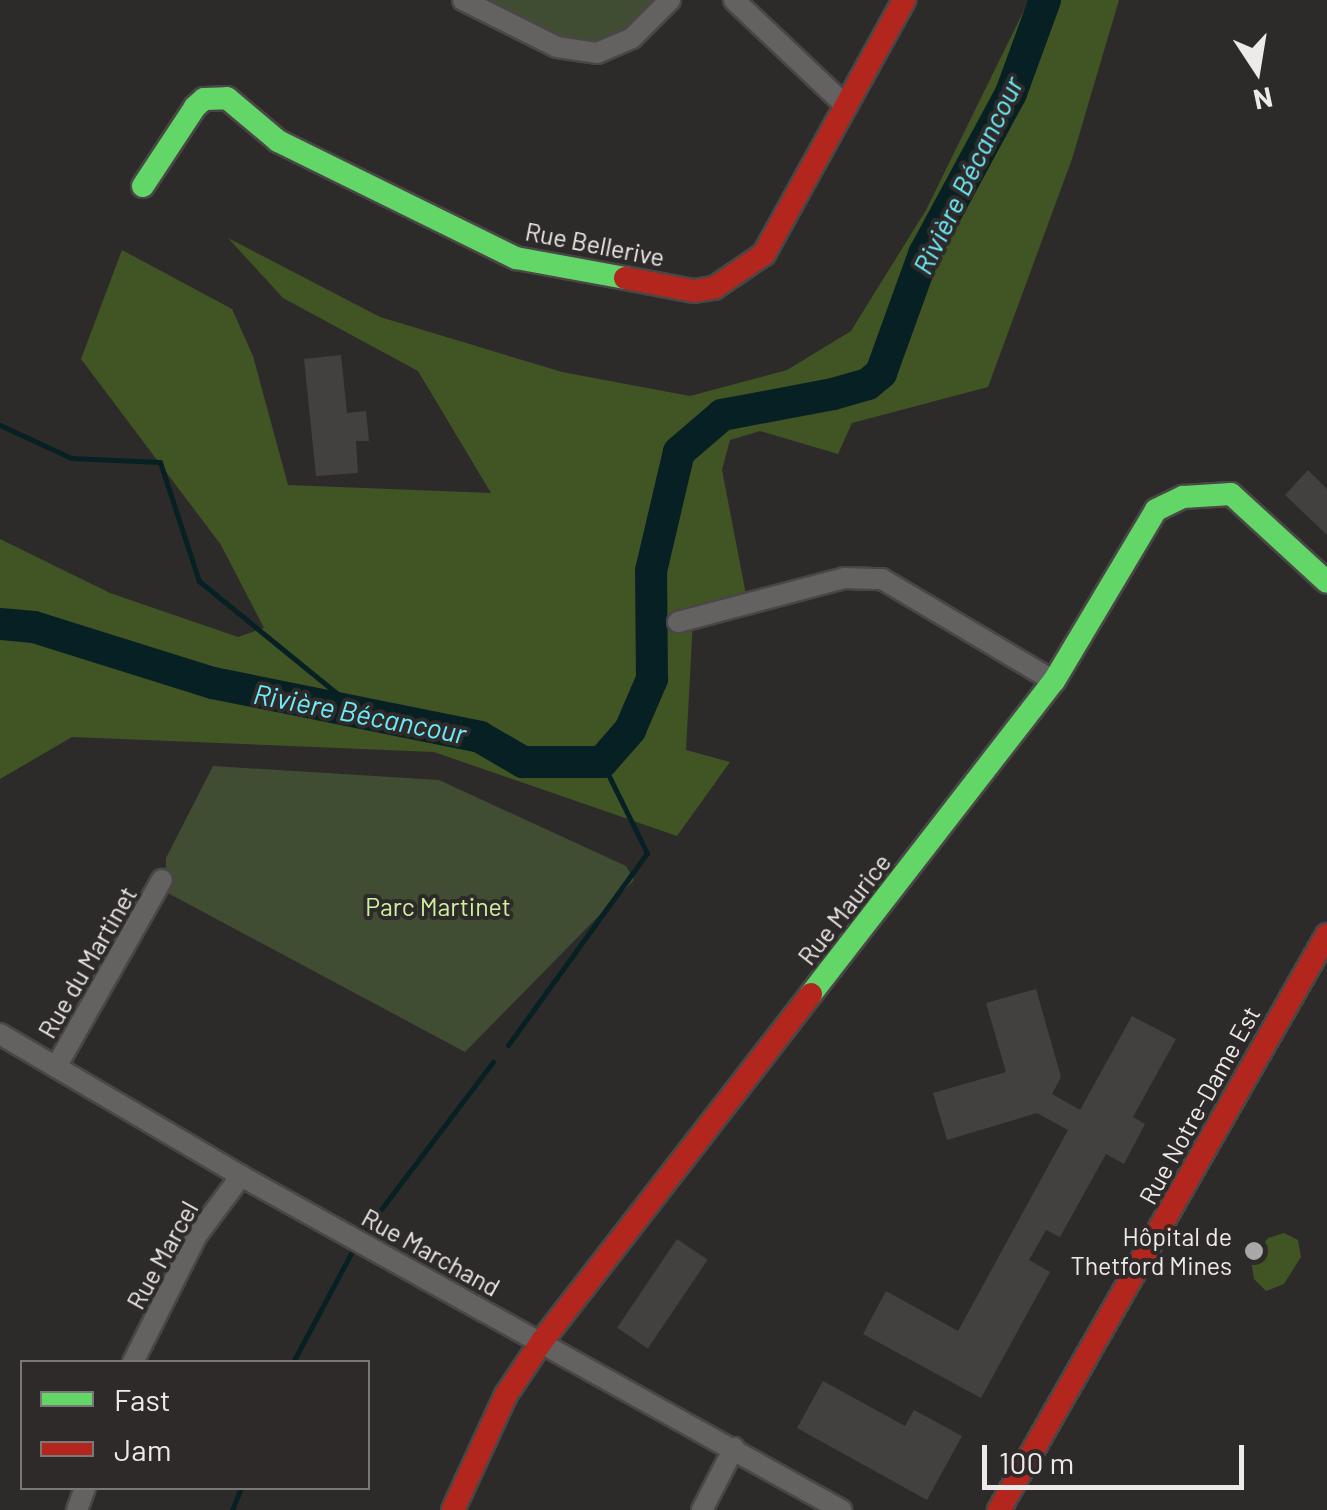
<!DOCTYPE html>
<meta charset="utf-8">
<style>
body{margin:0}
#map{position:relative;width:1327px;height:1510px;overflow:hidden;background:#2d2b2a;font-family:Barlow,sans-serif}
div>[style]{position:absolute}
.green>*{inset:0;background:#414d32}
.forest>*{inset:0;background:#415424}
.stream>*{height:5px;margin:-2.5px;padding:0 2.5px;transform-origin:2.5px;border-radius:2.5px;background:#072023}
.river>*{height:32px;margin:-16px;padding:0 16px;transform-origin:16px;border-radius:16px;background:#072023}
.building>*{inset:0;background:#424140;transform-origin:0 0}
.roads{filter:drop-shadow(2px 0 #494746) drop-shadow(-2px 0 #494746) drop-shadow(0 2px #494746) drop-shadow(0 -2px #494746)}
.street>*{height:20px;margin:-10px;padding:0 10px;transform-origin:10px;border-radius:10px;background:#636261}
.fast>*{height:22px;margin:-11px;padding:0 11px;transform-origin:11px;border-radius:11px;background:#63d668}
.jam>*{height:22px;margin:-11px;padding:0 11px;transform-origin:11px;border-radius:11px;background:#b3261e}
.dots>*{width:28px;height:28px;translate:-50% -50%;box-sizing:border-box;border:5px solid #2e2a29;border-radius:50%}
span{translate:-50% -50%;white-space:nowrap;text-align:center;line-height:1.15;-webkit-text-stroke:8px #2e2a29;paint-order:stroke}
.street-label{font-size:25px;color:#edebea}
.park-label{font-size:25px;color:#cef39f}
.poi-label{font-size:25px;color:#edebea}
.right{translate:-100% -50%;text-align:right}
.water-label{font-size:28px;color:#6becfa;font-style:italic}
.legend{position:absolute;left:20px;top:1360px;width:350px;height:130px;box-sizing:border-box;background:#2e2a29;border:2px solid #7a7776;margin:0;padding:12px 18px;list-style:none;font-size:30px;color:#edebea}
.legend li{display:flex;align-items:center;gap:20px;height:50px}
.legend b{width:50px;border:2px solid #7a7776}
.north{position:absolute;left:1207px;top:20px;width:100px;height:100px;-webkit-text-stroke:8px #2e2a29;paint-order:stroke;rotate:168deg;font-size:28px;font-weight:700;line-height:40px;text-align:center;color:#edebea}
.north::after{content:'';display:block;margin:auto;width:35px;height:45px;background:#edebea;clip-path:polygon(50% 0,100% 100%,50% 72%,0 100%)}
.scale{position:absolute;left:982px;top:1445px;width:262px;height:45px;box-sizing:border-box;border:5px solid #edebea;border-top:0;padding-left:12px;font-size:30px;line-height:35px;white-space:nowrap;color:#edebea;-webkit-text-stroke:8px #2e2a29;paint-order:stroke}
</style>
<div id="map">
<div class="green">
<i style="clip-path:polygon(463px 0,670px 0,597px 53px)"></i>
<i style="clip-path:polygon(213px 766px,439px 780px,626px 866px,634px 880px,465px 1052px,166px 892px,166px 858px)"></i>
</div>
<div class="forest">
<i style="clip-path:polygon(1029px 0,1119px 0,1072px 159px,988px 387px,852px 423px,838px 454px,760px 431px,730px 440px,722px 470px,748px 605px,693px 620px,686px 750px,730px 762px,677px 836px,434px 752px,72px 737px,0 779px,0 539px,110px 593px,238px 637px,264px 628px,221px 545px,81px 359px,122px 250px,232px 309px,253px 356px,288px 485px,491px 493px,418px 371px,283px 298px,228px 238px,380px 317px,562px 372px,690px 396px,787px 370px,851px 331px,926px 210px)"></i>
<i style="clip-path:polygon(1284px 1233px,1298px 1240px,1301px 1257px,1284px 1284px,1266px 1291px,1254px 1279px,1251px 1260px,1268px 1238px)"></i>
</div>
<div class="stream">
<i style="left:0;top:425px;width:78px;rotate:24.9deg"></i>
<i style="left:71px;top:458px;width:89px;rotate:2.6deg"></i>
<i style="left:160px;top:462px;width:125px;rotate:71.9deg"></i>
<i style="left:199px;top:581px;width:218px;rotate:39.2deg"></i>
<i style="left:508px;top:1045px;width:237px;rotate:-54.1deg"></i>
<i style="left:647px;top:853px;width:102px;rotate:-116.3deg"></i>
<i style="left:360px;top:1237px;width:220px;rotate:-52.8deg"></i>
<i style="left:293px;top:1362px;width:132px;rotate:-61.9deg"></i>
<i style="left:232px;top:1510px;width:24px;rotate:-68deg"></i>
</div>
<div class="river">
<i style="left:0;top:624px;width:34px;rotate:5deg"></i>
<i style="left:34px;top:627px;width:188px;rotate:17.4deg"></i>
<i style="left:213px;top:683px;width:272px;rotate:11.4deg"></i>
<i style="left:480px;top:737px;width:50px;rotate:30.2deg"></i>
<i style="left:523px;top:762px;width:79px"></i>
<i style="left:602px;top:762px;width:43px;rotate:-48.8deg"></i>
<i style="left:630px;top:730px;width:56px;rotate:-66.7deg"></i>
<i style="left:652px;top:679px;width:108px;rotate:-90.5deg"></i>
<i style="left:651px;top:571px;width:122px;rotate:-76.8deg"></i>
<i style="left:679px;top:452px;width:57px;rotate:-40.7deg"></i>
<i style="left:722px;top:415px;width:113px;rotate:-10.7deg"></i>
<i style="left:833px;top:394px;width:36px;rotate:-16deg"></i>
<i style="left:868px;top:384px;width:17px;rotate:-40deg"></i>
<i style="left:881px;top:373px;width:127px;rotate:-70.1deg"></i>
<i style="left:924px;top:254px;width:183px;rotate:-61.6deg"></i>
<i style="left:1011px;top:93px;width:99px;rotate:-69.9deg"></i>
</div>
<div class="building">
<i style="clip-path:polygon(341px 355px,347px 413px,366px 411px,369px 441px,356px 441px,358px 473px,316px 476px,304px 359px)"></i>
<i style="clip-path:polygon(1308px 470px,1327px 489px,1327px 535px,1285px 495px)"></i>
<i style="clip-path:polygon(1036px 989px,1061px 1077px,1052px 1094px,1080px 1110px,1132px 1016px,1176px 1039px,1133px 1117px,1145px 1124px,1124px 1164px,1106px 1154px,1060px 1237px,1046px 1230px,1029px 1260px,1050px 1272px,981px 1398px,863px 1334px,886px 1291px,958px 1331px,1068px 1130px,1037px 1113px,947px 1140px,933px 1093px,1006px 1072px,986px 1003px)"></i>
<i style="left:677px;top:1239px;width:37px;height:107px;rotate:34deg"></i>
<i style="clip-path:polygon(823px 1381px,905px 1426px,914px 1410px,962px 1436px,927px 1500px,797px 1428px)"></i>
</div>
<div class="roads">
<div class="street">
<i style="left:463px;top:0;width:105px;rotate:26.6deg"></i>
<i style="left:557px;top:47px;width:40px;rotate:8.5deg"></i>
<i style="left:597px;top:53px;width:38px;rotate:-23deg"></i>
<i style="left:632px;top:38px;width:54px;rotate:-45deg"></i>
<i style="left:734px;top:0;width:153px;rotate:43.4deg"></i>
<i style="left:678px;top:622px;width:172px;rotate:-14.8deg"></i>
<i style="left:844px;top:578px;width:38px;rotate:2deg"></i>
<i style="left:882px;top:579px;width:200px;rotate:30.7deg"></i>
<i style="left:0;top:1034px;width:280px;rotate:30.5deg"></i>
<i style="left:241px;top:1176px;width:687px;rotate:29.1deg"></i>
<i style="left:56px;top:1067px;width:215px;rotate:-60.5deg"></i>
<i style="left:133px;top:1362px;width:142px;rotate:-63.3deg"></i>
<i style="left:197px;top:1235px;width:74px;rotate:-53.3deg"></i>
<i style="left:77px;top:1510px;width:23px;rotate:-70deg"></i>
<i style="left:702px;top:1510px;width:70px;rotate:-62.7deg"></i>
</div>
<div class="fast">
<i style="left:143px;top:186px;width:95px;rotate:-56.6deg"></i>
<i style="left:195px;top:107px;width:12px;rotate:-42deg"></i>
<i style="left:204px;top:99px;width:23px;rotate:-2deg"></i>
<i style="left:227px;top:98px;width:67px;rotate:40.1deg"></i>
<i style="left:278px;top:141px;width:265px;rotate:26.2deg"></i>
<i style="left:516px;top:258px;width:111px;rotate:10.4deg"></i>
<i style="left:811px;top:994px;width:396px;rotate:-52.2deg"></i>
<i style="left:1054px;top:681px;width:199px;rotate:-59.2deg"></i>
<i style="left:1156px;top:510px;width:30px;rotate:-26deg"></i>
<i style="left:1183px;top:497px;width:48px;rotate:-3.6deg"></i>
<i style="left:1231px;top:494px;width:130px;rotate:42.5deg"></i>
</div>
<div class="jam">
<i style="left:625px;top:278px;width:70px;rotate:10.7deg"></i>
<i style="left:694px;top:291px;width:20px;rotate:-9deg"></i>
<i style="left:714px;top:288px;width:60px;rotate:-34.2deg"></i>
<i style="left:764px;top:254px;width:290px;rotate:-61.1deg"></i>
<i style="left:453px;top:1510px;width:127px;rotate:-65.3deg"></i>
<i style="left:506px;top:1395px;width:65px;rotate:-56.3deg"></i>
<i style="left:542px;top:1341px;width:439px;rotate:-52.2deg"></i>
<i style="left:999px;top:1510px;width:662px;rotate:-60.3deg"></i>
</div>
</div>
<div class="dots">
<i style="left:1254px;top:1251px;background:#aaa8a7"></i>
</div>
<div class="street-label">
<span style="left:595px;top:244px;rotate:11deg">Rue Bellerive</span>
<span style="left:844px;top:909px;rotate:-52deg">Rue Maurice</span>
<span style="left:87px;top:962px;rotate:-60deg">Rue du Martinet</span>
<span style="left:1199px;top:1105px;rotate:-61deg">Rue Notre-Dame Est</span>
<span style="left:431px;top:1252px;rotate:29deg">Rue Marchand</span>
<span style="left:162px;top:1255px;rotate:-61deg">Rue Marcel</span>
</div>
<div class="park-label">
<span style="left:438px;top:906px">Parc Martinet</span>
</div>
<div class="poi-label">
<span class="right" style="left:1232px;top:1251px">Hôpital de<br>Thetford Mines</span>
</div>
<div class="water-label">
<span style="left:967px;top:175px;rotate:-64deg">Rivière Bécancour</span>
<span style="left:360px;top:713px;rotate:11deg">Rivière Bécancour</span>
</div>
<ul class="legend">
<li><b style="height:12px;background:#63d668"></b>Fast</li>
<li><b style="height:12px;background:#b3261e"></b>Jam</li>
</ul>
<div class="north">N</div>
<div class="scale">100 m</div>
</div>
